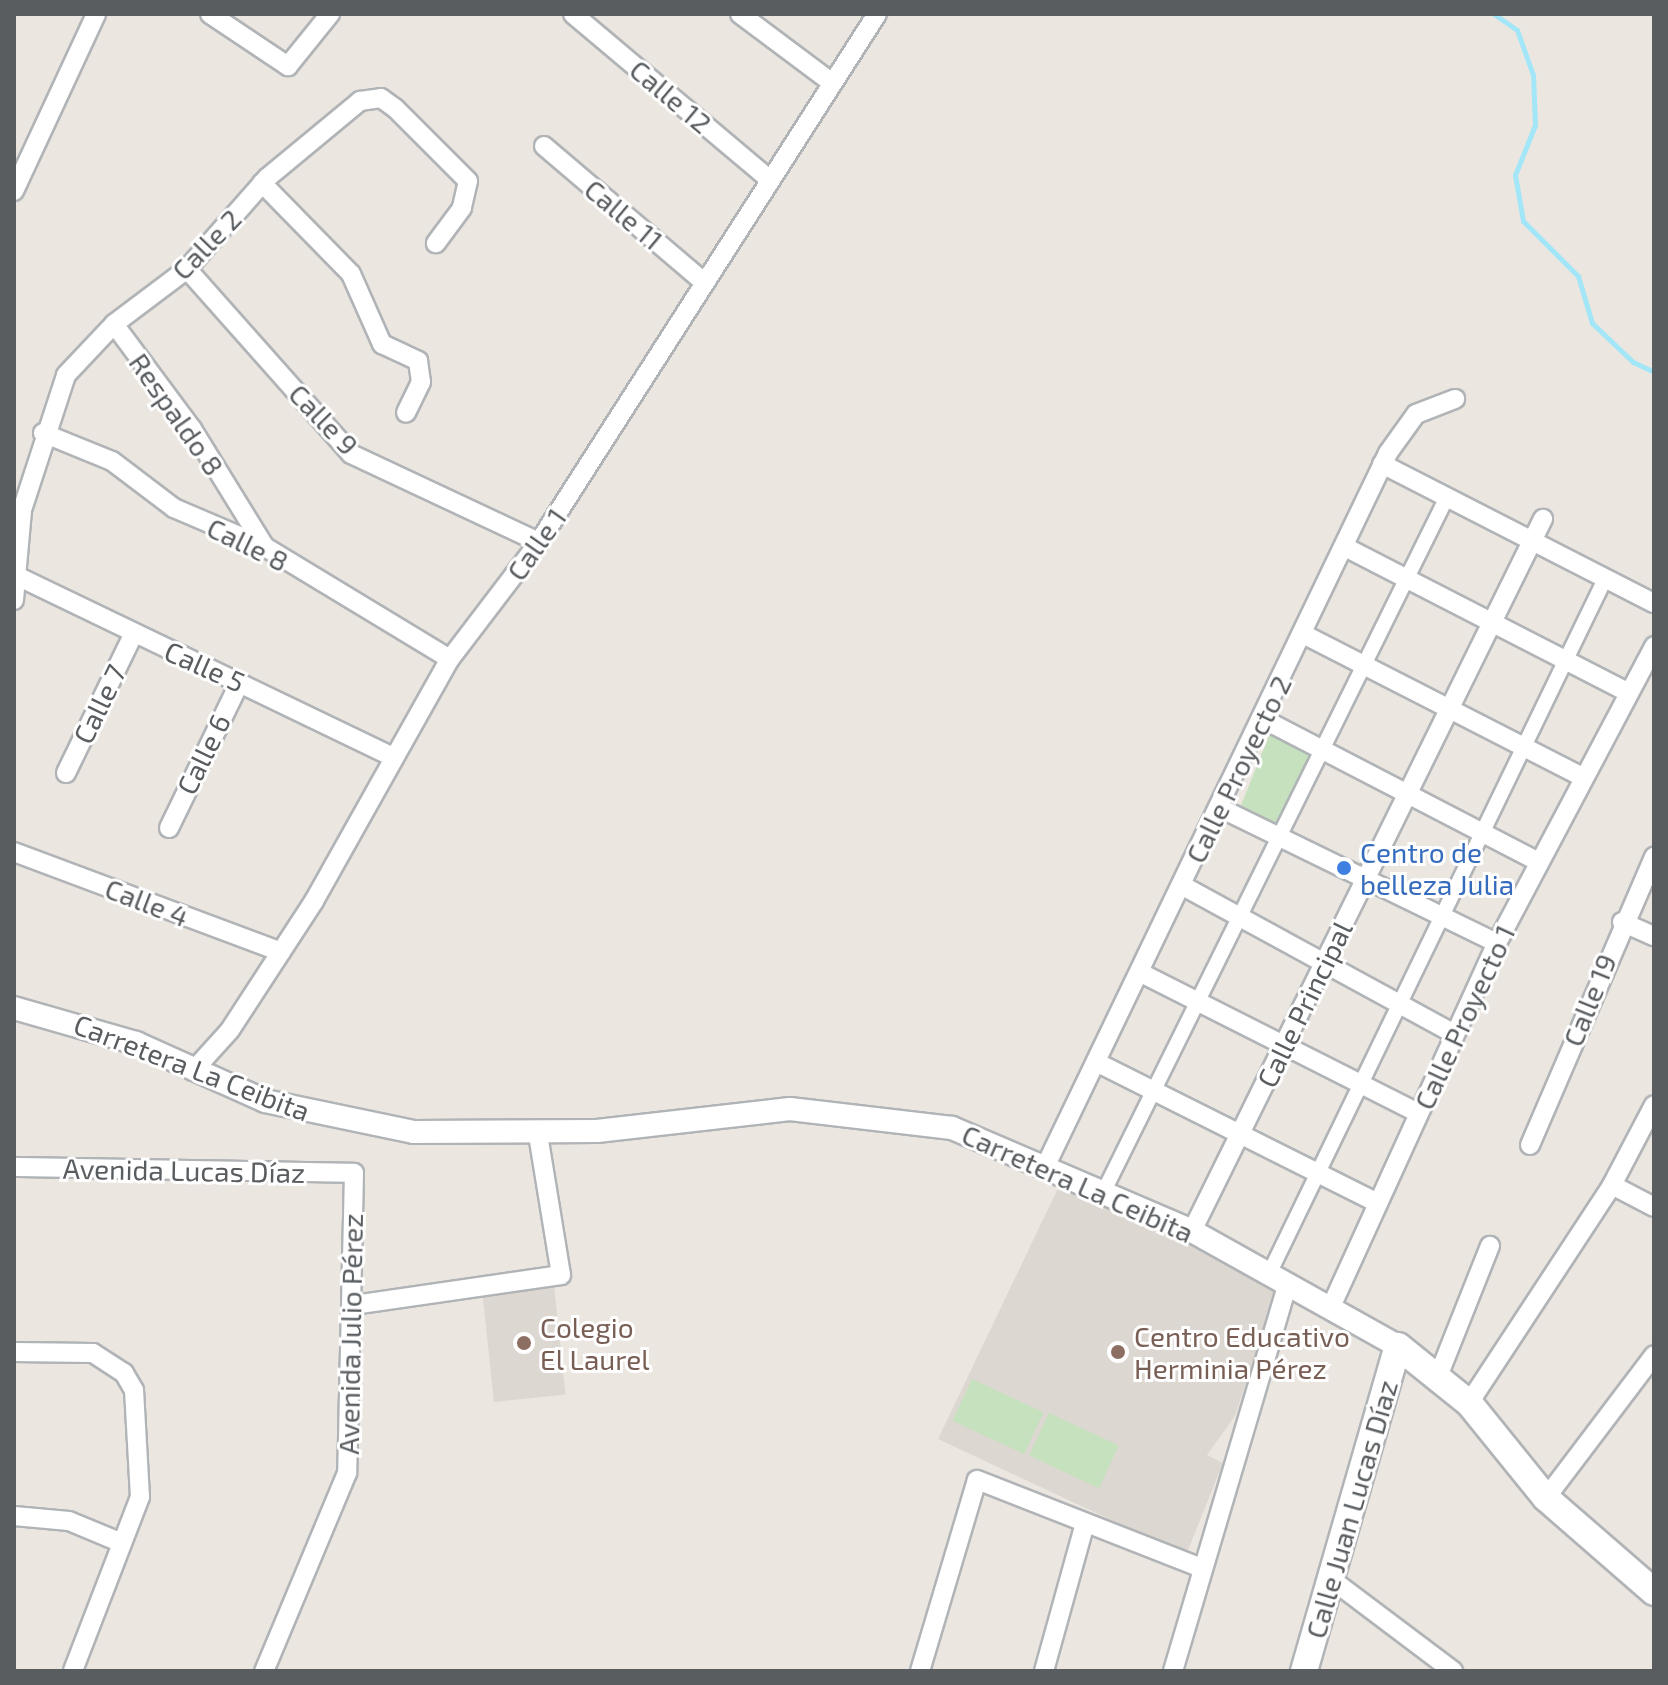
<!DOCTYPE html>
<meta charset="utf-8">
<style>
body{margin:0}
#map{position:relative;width:1668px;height:1685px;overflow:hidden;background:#ebe6e0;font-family:"Exo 2",sans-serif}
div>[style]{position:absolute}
.education>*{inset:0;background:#ddd7d1;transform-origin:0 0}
.green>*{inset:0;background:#c5e1bd;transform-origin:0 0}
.stream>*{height:5px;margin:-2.5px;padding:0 2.5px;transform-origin:2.5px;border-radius:2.5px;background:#a2e6f8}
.roads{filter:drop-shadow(2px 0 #b1b4b7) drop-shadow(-2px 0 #b1b4b7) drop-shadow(0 2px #b1b4b7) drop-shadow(0 -2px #b1b4b7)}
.pedestrian>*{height:14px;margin:-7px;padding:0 7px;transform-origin:7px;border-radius:7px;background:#fff}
.minor>*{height:18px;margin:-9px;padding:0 9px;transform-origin:9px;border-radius:9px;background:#fff}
.tertiary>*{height:22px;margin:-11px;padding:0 11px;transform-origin:11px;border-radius:11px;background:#fff}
.secondary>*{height:26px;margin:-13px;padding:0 13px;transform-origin:13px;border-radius:13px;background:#fff}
.dots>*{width:22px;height:22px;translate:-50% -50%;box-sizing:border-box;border:4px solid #fff;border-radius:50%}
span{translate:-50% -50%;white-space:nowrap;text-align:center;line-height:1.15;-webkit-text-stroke:6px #fff;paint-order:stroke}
.street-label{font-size:28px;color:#595d60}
.shop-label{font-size:28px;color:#366cbe}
.left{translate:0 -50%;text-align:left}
.education-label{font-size:28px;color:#785e54}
.frame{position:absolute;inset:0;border:16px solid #595d60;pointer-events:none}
</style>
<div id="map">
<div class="education">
<i style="clip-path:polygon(1061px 1182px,1277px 1289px,1235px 1416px,1207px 1455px,1223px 1463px,1186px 1555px,938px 1439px)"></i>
<i style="left:554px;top:1285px;width:110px;height:72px;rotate:84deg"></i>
</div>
<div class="green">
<i style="left:1271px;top:731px;width:50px;height:86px;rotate:22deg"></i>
<i style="left:972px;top:1379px;width:79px;height:46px;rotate:25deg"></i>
<i style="left:1049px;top:1413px;width:77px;height:47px;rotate:25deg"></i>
</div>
<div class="stream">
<i style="left:1494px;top:14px;width:28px;rotate:35deg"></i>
<i style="left:1517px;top:30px;width:48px;rotate:70.4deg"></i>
<i style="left:1533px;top:75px;width:50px;rotate:87.7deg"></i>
<i style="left:1535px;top:125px;width:54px;rotate:111.8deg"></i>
<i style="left:1515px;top:175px;width:47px;rotate:80.1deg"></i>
<i style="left:1523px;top:221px;width:78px;rotate:45deg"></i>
<i style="left:1578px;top:276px;width:49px;rotate:73.4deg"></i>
<i style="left:1592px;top:323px;width:57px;rotate:43.6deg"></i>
<i style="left:1633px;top:362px;width:23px;rotate:25deg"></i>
</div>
<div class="roads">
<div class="pedestrian">
<i style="left:1104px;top:1191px;width:772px;rotate:-63.7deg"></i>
<i style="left:1269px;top:1274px;width:772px;rotate:-64.2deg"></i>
</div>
<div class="minor">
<i style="left:210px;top:14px;width:94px;rotate:33.7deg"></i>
<i style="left:288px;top:66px;width:67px;rotate:-51.1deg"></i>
<i style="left:573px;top:14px;width:256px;rotate:40.1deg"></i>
<i style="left:740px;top:14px;width:114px;rotate:36.8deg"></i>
<i style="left:544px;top:146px;width:210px;rotate:40.4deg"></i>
<i style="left:262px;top:183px;width:127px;rotate:45.6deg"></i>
<i style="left:351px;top:274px;width:77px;rotate:66.1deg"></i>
<i style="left:382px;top:344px;width:40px;rotate:25deg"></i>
<i style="left:418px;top:361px;width:21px;rotate:82deg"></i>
<i style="left:421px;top:382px;width:34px;rotate:116deg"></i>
<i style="left:14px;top:191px;width:195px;rotate:-65.1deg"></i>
<i style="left:187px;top:269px;width:247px;rotate:48.4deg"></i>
<i style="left:351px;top:454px;width:208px;rotate:25.1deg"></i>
<i style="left:114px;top:324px;width:131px;rotate:53.4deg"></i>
<i style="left:192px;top:429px;width:139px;rotate:58.3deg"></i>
<i style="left:43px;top:433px;width:74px;rotate:22.1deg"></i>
<i style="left:112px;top:461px;width:78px;rotate:37.2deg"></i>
<i style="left:174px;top:508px;width:99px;rotate:23.2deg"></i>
<i style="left:265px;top:547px;width:216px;rotate:31.2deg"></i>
<i style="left:1382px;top:464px;width:305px;rotate:27.1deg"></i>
<i style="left:1345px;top:547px;width:319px;rotate:27.2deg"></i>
<i style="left:19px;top:577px;width:413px;rotate:25.7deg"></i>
<i style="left:14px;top:600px;width:90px;rotate:-84.9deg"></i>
<i style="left:22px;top:510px;width:142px;rotate:-71.9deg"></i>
<i style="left:66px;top:375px;width:70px;rotate:-46.7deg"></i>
<i style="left:114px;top:324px;width:91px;rotate:-37deg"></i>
<i style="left:187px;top:269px;width:121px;rotate:-48.7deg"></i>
<i style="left:267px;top:178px;width:121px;rotate:-39.6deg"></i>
<i style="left:360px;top:101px;width:21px;rotate:-8deg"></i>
<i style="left:381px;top:98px;width:17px;rotate:36deg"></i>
<i style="left:395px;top:108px;width:103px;rotate:45deg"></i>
<i style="left:468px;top:181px;width:28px;rotate:103deg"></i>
<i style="left:462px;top:208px;width:44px;rotate:126.6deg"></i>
<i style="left:1303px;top:634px;width:314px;rotate:27.1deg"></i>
<i style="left:1263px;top:719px;width:311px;rotate:27.4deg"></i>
<i style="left:66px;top:773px;width:153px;rotate:-64.1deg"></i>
<i style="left:1220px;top:808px;width:308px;rotate:26deg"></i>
<i style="left:169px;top:828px;width:162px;rotate:-64.1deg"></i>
<i style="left:14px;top:852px;width:285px;rotate:20.5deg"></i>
<i style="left:1183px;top:886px;width:309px;rotate:28.6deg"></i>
<i style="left:1622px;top:922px;width:35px;rotate:24deg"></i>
<i style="left:1141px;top:973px;width:310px;rotate:26.8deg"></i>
<i style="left:1098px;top:1063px;width:313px;rotate:26.6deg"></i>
<i style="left:193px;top:1071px;width:55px;rotate:-47.9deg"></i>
<i style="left:230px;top:1030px;width:154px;rotate:-56.9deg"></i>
<i style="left:314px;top:901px;width:278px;rotate:-60.7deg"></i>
<i style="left:450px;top:659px;width:147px;rotate:-52.7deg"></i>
<i style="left:539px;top:542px;width:627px;rotate:-57.37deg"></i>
<i style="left:1530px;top:1145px;width:314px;rotate:-66.7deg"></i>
<i style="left:1046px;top:1165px;width:790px;rotate:-64.34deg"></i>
<i style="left:1388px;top:453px;width:48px;rotate:-54.3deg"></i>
<i style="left:1416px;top:414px;width:42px;rotate:-21deg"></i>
<i style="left:14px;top:1167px;width:340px;rotate:1deg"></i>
<i style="left:354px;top:1173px;width:300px;rotate:91.3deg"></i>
<i style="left:347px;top:1473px;width:215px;rotate:112.7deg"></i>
<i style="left:1612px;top:1185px;width:47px;rotate:27.6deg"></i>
<i style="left:1192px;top:1231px;width:794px;rotate:-63.76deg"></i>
<i style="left:353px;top:1305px;width:210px;rotate:-8.2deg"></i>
<i style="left:561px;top:1275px;width:143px;rotate:-99.3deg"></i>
<i style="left:1330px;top:1309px;width:402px;rotate:-65.5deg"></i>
<i style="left:1497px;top:943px;width:336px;rotate:-62.1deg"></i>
<i style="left:14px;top:1352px;width:79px;rotate:0.7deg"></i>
<i style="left:93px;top:1353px;width:37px;rotate:33deg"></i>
<i style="left:124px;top:1373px;width:20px;rotate:60deg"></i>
<i style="left:134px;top:1390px;width:107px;rotate:86.8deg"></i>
<i style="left:140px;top:1497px;width:186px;rotate:111.1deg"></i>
<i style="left:1439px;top:1374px;width:138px;rotate:-68.3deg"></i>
<i style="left:1469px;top:1403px;width:261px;rotate:-56.7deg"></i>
<i style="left:1612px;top:1185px;width:90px;rotate:-62.3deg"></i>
<i style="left:1546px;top:1498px;width:179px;rotate:-52.9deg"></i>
<i style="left:14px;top:1516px;width:55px;rotate:5.2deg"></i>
<i style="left:69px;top:1521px;width:57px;rotate:22.5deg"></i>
<i style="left:1331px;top:1579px;width:153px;rotate:37deg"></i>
<i style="left:920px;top:1671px;width:199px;rotate:-73.4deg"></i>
<i style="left:977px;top:1480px;width:238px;rotate:21.4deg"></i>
<i style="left:1044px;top:1671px;width:149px;rotate:-74.5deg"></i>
<i style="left:1173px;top:1671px;width:402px;rotate:-73.5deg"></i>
</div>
<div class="tertiary">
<i style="left:14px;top:1008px;width:127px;rotate:16deg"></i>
<i style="left:136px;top:1043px;width:141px;rotate:24.2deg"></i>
<i style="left:265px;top:1101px;width:152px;rotate:11.8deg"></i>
<i style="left:414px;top:1132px;width:183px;rotate:-0.3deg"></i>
<i style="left:597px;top:1131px;width:194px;rotate:-6.5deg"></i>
<i style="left:790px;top:1109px;width:163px;rotate:6.7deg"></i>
<i style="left:952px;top:1128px;width:261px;rotate:23.2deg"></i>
<i style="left:1192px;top:1231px;width:236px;rotate:29.2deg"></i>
</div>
<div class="secondary">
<i style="left:1304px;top:1671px;width:338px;rotate:-73.9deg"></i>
<i style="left:1398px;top:1346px;width:91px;rotate:38.8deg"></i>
<i style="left:1469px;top:1403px;width:122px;rotate:51deg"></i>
<i style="left:1546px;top:1498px;width:143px;rotate:41deg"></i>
</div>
</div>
<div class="dots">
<i style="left:1344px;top:868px;background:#3f7fe0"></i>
<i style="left:524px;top:1343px;background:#8d6e63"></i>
<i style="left:1118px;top:1352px;background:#8d6e63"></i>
</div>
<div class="street-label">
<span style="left:671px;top:96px;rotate:40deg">Calle 12</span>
<span style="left:624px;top:214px;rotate:40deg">Calle 11</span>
<span style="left:206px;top:244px;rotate:-46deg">Calle 2</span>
<span style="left:177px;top:414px;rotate:55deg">Respaldo 8</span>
<span style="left:324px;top:419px;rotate:46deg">Calle 9</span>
<span style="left:248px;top:544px;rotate:26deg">Calle 8</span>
<span style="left:536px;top:544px;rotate:-55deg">Calle 1</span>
<span style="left:205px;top:666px;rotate:24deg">Calle 5</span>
<span style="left:99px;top:704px;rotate:-64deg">Calle 7</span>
<span style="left:203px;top:754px;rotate:-64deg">Calle 6</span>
<span style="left:1238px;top:769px;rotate:-64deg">Calle Proyecto 2</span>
<span style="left:147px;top:902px;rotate:21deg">Calle 4</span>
<span style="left:1589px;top:1000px;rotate:-68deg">Calle 19</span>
<span style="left:1304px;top:1004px;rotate:-64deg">Calle Principal</span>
<span style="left:1464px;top:1017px;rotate:-65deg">Calle Proyecto 1</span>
<span style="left:192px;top:1067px;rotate:21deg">Carretera La Ceibita</span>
<span style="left:184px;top:1170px;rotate:1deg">Avenida Lucas Díaz</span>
<span style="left:1078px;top:1183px;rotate:24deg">Carretera La Ceibita</span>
<span style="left:350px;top:1334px;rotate:-89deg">Avenida Julio Pérez</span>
<span style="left:1351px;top:1509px;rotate:-74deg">Calle Juan Lucas Díaz</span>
</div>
<div class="shop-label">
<span class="left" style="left:1360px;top:868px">Centro de<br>belleza Julia</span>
</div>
<div class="education-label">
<span class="left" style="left:540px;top:1343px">Colegio<br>El Laurel</span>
<span class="left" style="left:1134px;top:1352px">Centro Educativo<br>Herminia Pérez</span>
</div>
<div class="frame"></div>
</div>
